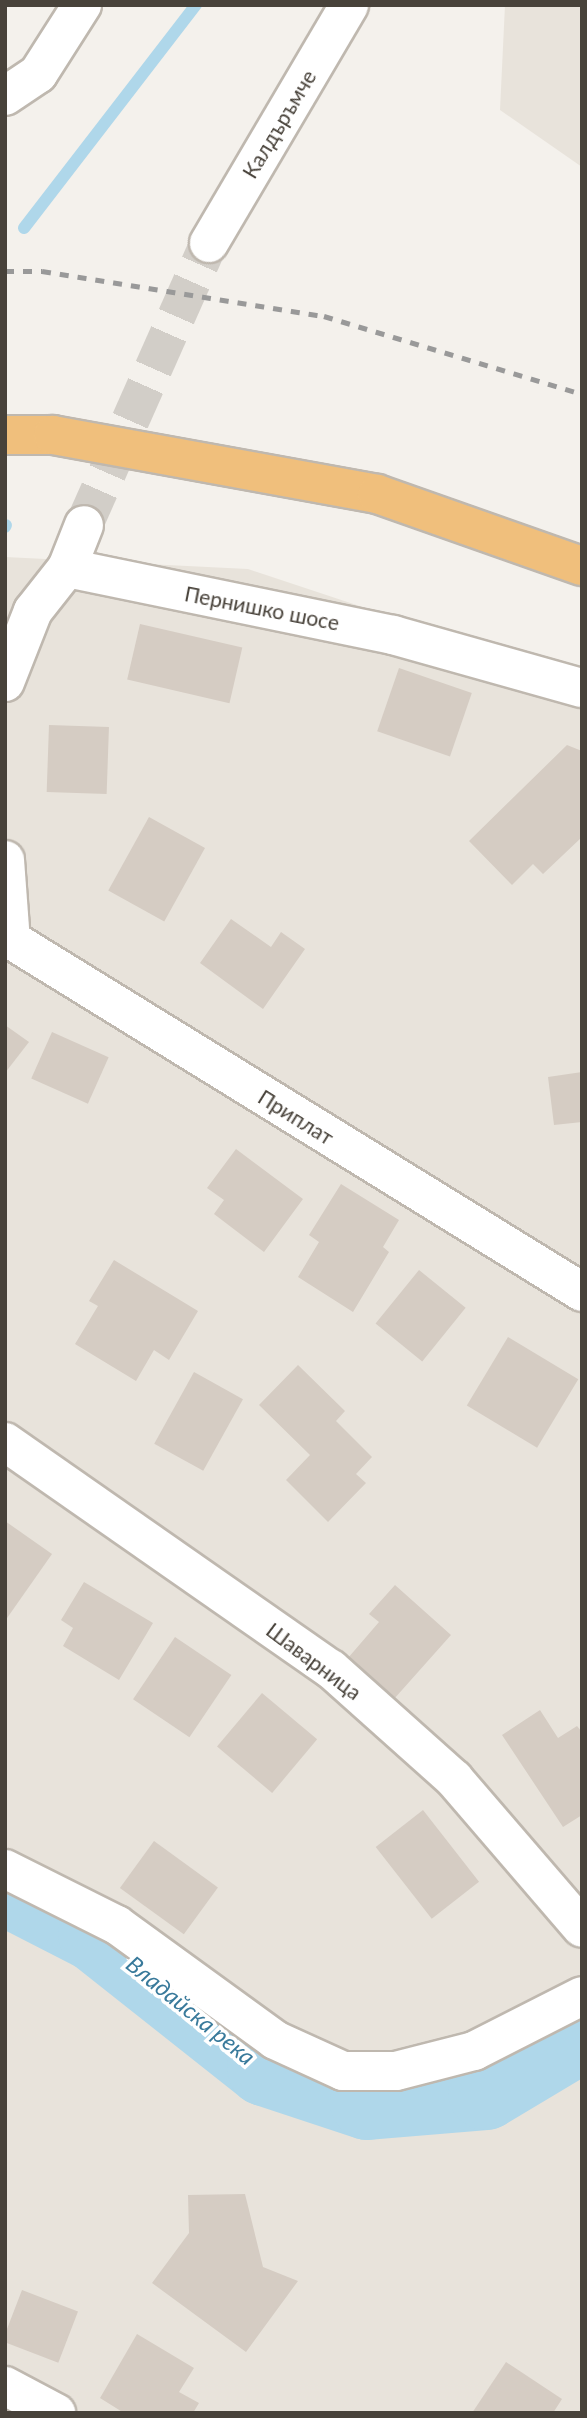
<!DOCTYPE html>
<meta charset="utf-8">
<style>
body{margin:0}
#map{position:relative;width:587px;height:2418px;overflow:hidden;background:#f4f1ec;font-family:Lato,sans-serif}
div>[style]{position:absolute}
.residential>*{inset:0;background:#e8e3db}
.stream>*{height:12px;margin:-6px;padding:0 6px;transform-origin:6px;border-radius:6px;background:#afd7ea}
.river>*{height:75px;margin:-37.5px;padding:0 37.5px;transform-origin:37.5px;border-radius:37.5px;background:#afd7ea}
.building>*{inset:0;background:#d5ccc3;transform-origin:0 0}
.street-tunnel>*{height:38px;margin-top:-19px;transform-origin:0;background:repeating-linear-gradient(90deg,#d2cec8 0 38px,transparent 0 57px)}
.roads{filter:drop-shadow(2px 0 #bfb8af) drop-shadow(-2px 0 #bfb8af) drop-shadow(0 2px #bfb8af) drop-shadow(0 -2px #bfb8af)}
.street>*{height:38px;margin:-19px;padding:0 19px;transform-origin:19px;border-radius:19px;background:#fff}
.highway>*{height:38px;margin:-19px;padding:0 19px;transform-origin:19px;border-radius:19px;background:#f0bf7c}
.rail>*{height:5px;margin-top:-2.5px;transform-origin:0;background:repeating-linear-gradient(90deg,#999 0 9px,transparent 0 18px)}
span{translate:-50% -50%;white-space:nowrap;text-align:center;line-height:1.15;-webkit-text-stroke:7px #fff;paint-order:stroke}
.street-label{font-size:21px;color:#48423a}
.water-label{font-size:23px;color:#397a9b;font-style:italic}
.frame{position:absolute;inset:0;border:7px solid #48423a;pointer-events:none}
</style>
<div id="map">
<div class="residential">
<i style="clip-path:polygon(505px 5px,582px 5px,582px 167px,500px 110px)"></i>
<i style="clip-path:polygon(5px 557px,248px 569px,582px 680px,582px 2413px,5px 2413px)"></i>
</div>
<div class="stream">
<i style="left:24px;top:228px;width:282px;rotate:-52.4deg"></i>
<i style="left:5px;top:527px;width:2px;rotate:-63deg"></i>
</div>
<div class="river">
<i style="left:11px;top:1891px;width:94px;rotate:27.1deg"></i>
<i style="left:95px;top:1934px;width:216px;rotate:38.4deg"></i>
<i style="left:264px;top:2068px;width:108px;rotate:18.3deg"></i>
<i style="left:367px;top:2102px;width:118px;rotate:-4.8deg"></i>
<i style="left:485px;top:2092px;width:113px;rotate:-30.9deg"></i>
</div>
<div class="building">
<i style="left:140px;top:624px;width:105px;height:57px;rotate:13deg"></i>
<i style="left:399px;top:668px;width:77px;height:67px;rotate:19deg"></i>
<i style="left:49px;top:725px;width:60px;height:67px;rotate:2deg"></i>
<i style="clip-path:polygon(567px 745px,582px 751px,582px 837px,543px 874px,533px 864px,512px 885px,469px 841px)"></i>
<i style="left:149px;top:817px;width:64px;height:84px;rotate:29deg"></i>
<i style="clip-path:polygon(231px 919px,271px 947px,281px 932px,305px 949px,263px 1009px,200px 963px)"></i>
<i style="clip-path:polygon(5px 1025px,29px 1042px,5px 1073px)"></i>
<i style="left:52px;top:1032px;width:62px;height:51px;rotate:24deg"></i>
<i style="clip-path:polygon(582px 1072px,582px 1122px,554px 1125px,548px 1077px)"></i>
<i style="clip-path:polygon(236px 1149px,303px 1199px,264px 1252px,214px 1214px,224px 1200px,207px 1188px)"></i>
<i style="clip-path:polygon(341px 1184px,399px 1220px,383px 1247px,389px 1252px,353px 1312px,298px 1277px,319px 1242px,309px 1235px)"></i>
<i style="clip-path:polygon(114px 1260px,198px 1311px,169px 1360px,154px 1350px,136px 1381px,75px 1344px,98px 1306px,89px 1301px)"></i>
<i style="left:419px;top:1270px;width:60px;height:69px;rotate:39deg"></i>
<i style="left:508px;top:1337px;width:82px;height:80px;rotate:31deg"></i>
<i style="clip-path:polygon(298px 1365px,345px 1411px,336px 1421px,372px 1457px,356px 1474px,366px 1483px,328px 1522px,286px 1480px,310px 1455px,259px 1405px)"></i>
<i style="left:194px;top:1372px;width:56px;height:82px;rotate:29deg"></i>
<i style="clip-path:polygon(5px 1521px,52px 1554px,5px 1621px)"></i>
<i style="clip-path:polygon(84px 1582px,153px 1623px,119px 1680px,63px 1646px,73px 1628px,61px 1620px)"></i>
<i style="clip-path:polygon(395px 1585px,451px 1635px,394px 1699px,348px 1658px,379px 1622px,369px 1614px)"></i>
<i style="left:175px;top:1637px;width:68px;height:75px;rotate:34deg"></i>
<i style="left:262px;top:1693px;width:72px;height:70px;rotate:40deg"></i>
<i style="clip-path:polygon(540px 1710px,558px 1738px,577px 1726px,582px 1732px,582px 1815px,563px 1827px,502px 1735px)"></i>
<i style="left:423px;top:1810px;width:91px;height:60px;rotate:52deg"></i>
<i style="left:154px;top:1841px;width:79px;height:58px;rotate:36deg"></i>
<i style="clip-path:polygon(245px 2194px,263px 2267px,298px 2281px,246px 2352px,152px 2283px,189px 2233px,188px 2195px)"></i>
<i style="left:22px;top:2290px;width:60px;height:55px;rotate:21deg"></i>
<i style="clip-path:polygon(137px 2334px,194px 2368px,179px 2392px,199px 2403px,193px 2413px,124px 2413px,100px 2398px)"></i>
<i style="clip-path:polygon(506px 2362px,562px 2399px,553px 2413px,472px 2413px)"></i>
</div>
<div class="street-tunnel">
<i style="left:84px;top:525px;width:308px;rotate:-66.1deg"></i>
</div>
<div class="roads">
<div class="street">
<i style="left:5px;top:96px;width:40px;rotate:-34deg"></i>
<i style="left:38px;top:74px;width:82px;rotate:-57.5deg"></i>
<i style="left:209px;top:243px;width:276px;rotate:-59.5deg"></i>
<i style="left:67px;top:568px;width:333px;rotate:11.6deg"></i>
<i style="left:393px;top:635px;width:196px;rotate:15.7deg"></i>
<i style="left:5px;top:682px;width:76px;rotate:-68.5deg"></i>
<i style="left:33px;top:611px;width:55px;rotate:-51.7deg"></i>
<i style="left:67px;top:568px;width:46px;rotate:-68.4deg"></i>
<i style="left:5px;top:860px;width:81px;rotate:85.8deg"></i>
<i style="left:5px;top:936px;width:678px;rotate:31.67deg"></i>
<i style="left:5px;top:1442px;width:397px;rotate:34.9deg"></i>
<i style="left:331px;top:1669px;width:165px;rotate:41.8deg"></i>
<i style="left:454px;top:1779px;width:196px;rotate:49.3deg"></i>
<i style="left:5px;top:1869px;width:125px;rotate:26.6deg"></i>
<i style="left:117px;top:1925px;width:195px;rotate:36deg"></i>
<i style="left:275px;top:2040px;width:75px;rotate:24.5deg"></i>
<i style="left:343px;top:2071px;width:53px"></i>
<i style="left:396px;top:2071px;width:81px;rotate:-14.4deg"></i>
<i style="left:474px;top:2051px;width:121px;rotate:-27deg"></i>
<i style="left:5px;top:2386px;width:58px;rotate:27.9deg"></i>
</div>
<div class="highway">
<i style="left:5px;top:435px;width:48px"></i>
<i style="left:53px;top:435px;width:329px;rotate:10.3deg"></i>
<i style="left:377px;top:494px;width:217px;rotate:19.4deg"></i>
</div>
</div>
<div class="rail">
<i style="left:5px;top:271px;width:37px"></i>
<i style="left:42px;top:271px;width:286px;rotate:9.1deg"></i>
<i style="left:324px;top:316px;width:270px;rotate:16.8deg"></i>
</div>
<div class="street-label">
<span style="left:279px;top:124px;rotate:-59deg">Калдъръмче</span>
<span style="left:262px;top:608px;rotate:11deg">Пернишко шосе</span>
<span style="left:296px;top:1117px;rotate:32deg">Приплат</span>
<span style="left:314px;top:1661px;rotate:37deg">Шаварница</span>
</div>
<div class="water-label">
<span style="left:191px;top:2010px;rotate:39deg">Владайска река</span>
</div>
<div class="frame"></div>
</div>
